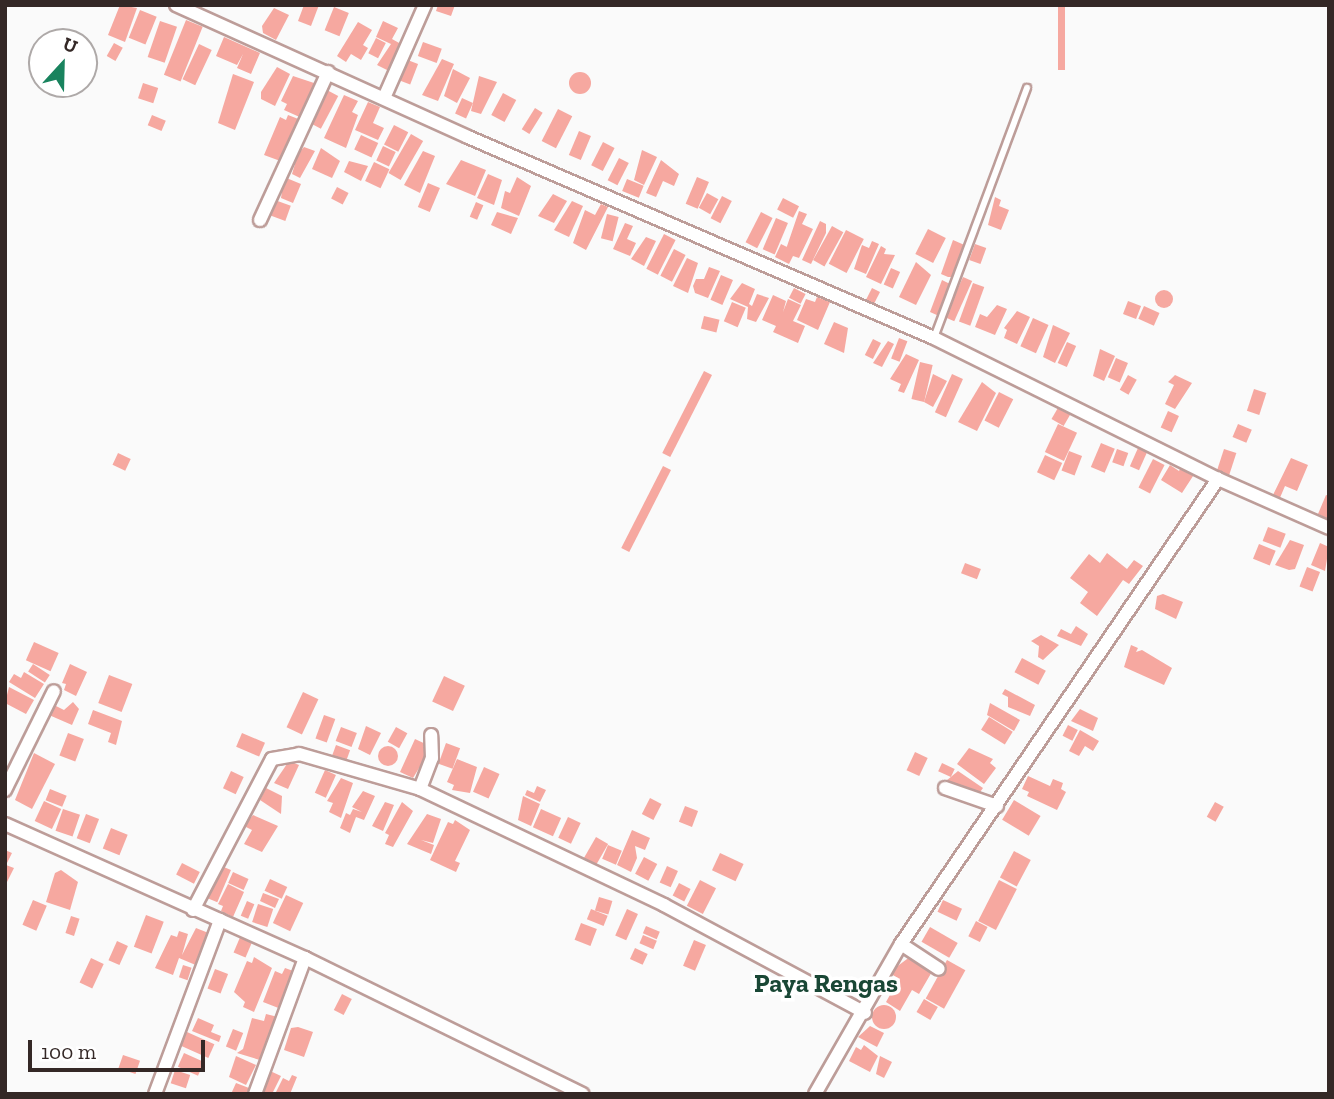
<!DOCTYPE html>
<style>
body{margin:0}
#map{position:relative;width:1334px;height:1099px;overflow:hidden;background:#fafafa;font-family:"Zilla Slab",serif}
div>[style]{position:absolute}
.building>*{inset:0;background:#f6a8a0;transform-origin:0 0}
.round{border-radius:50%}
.roads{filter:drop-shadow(2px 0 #bd9d99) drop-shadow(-2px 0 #bd9d99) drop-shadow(0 2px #bd9d99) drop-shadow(0 -2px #bd9d99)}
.lane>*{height:6px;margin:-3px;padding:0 3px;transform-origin:3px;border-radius:3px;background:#fff}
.street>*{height:12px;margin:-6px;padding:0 6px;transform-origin:6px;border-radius:6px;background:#fff}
span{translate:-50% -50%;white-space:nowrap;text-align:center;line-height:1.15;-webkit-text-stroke:7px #fff;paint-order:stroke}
.quarter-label{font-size:26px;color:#194735;font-weight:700}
.frame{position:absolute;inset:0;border:7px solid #342826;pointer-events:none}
.north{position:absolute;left:28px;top:28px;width:70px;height:70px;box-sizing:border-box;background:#fff;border:2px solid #aea9a8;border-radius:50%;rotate:22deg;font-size:19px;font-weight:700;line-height:28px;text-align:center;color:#342826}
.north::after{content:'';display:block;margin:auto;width:24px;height:32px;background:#19835e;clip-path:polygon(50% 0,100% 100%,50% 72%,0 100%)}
.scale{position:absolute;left:28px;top:1040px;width:177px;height:32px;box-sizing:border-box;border:4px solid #342826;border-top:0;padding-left:9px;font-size:21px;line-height:24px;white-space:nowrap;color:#342826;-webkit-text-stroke:5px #fff;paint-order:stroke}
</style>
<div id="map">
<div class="building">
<i style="clip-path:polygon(120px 5px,137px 8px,125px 42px,108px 35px)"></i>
<i style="clip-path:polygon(304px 5px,319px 5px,311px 26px,298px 21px)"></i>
<i style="clip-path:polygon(438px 5px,455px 5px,451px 16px,436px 11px)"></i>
<i style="left:1058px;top:5px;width:7px;height:65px"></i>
<i style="left:334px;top:7px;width:16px;height:25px;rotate:22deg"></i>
<i style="clip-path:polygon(274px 8px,289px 15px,276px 40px,263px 33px,262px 26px)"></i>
<i style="left:140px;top:10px;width:18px;height:30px;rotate:22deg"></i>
<i style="left:186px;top:20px;width:18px;height:59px;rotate:22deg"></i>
<i style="left:160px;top:21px;width:18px;height:38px;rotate:19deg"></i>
<i style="clip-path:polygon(383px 21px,398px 28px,392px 39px,401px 44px,389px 71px,377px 65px,391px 44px,376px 37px)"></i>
<i style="clip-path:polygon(358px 22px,372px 30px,363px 45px,368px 48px,361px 60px,351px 54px,346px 62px,337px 56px)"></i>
<i style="clip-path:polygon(224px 37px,260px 53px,251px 74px,237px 68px,243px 54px,237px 65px,216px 56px)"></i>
<i style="left:376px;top:38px;width:11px;height:17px;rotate:27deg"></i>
<i style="left:423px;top:42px;width:20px;height:15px;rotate:20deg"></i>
<i style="left:114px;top:43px;width:10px;height:15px;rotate:29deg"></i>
<i style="left:199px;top:44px;width:14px;height:39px;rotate:25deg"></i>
<i style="left:405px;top:59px;width:14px;height:22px;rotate:21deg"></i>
<i style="clip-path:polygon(442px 59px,454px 64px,438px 101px,422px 95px)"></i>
<i style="clip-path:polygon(277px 67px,290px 74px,275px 106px,261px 99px,261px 92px)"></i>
<i style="clip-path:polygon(453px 69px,470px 78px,457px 103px,444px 96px)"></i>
<i class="round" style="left:569px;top:72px;width:22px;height:22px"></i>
<i style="clip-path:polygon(233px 74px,254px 82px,235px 130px,218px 123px)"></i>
<i style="clip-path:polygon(293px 76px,320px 85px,304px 119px,284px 110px,287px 104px,281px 101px)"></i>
<i style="clip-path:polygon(479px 76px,497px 82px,481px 114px,471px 111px)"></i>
<i style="left:143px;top:83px;width:16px;height:16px;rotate:18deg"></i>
<i style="left:325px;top:89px;width:15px;height:37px;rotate:28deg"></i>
<i style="left:503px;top:93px;width:15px;height:25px;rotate:28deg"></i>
<i style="clip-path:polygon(344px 95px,358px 101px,352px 112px,358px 115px,346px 148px,324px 138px)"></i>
<i style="left:462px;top:98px;width:12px;height:17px;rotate:24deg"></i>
<i style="clip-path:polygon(368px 102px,380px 107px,373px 123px,384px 128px,378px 140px,355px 130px)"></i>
<i style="left:535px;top:108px;width:9px;height:25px;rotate:32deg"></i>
<i style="left:558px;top:109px;width:16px;height:36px;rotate:27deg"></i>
<i style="left:152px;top:115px;width:15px;height:11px;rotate:23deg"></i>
<i style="clip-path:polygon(288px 115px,301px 120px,283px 162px,264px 155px,280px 117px,286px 120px)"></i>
<i style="left:394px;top:125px;width:16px;height:22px;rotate:27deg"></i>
<i style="left:579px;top:131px;width:13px;height:26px;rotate:23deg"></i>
<i style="left:411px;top:134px;width:14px;height:45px;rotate:30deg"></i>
<i style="left:361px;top:135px;width:19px;height:16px;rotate:25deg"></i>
<i style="left:603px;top:142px;width:13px;height:26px;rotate:27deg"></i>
<i style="left:383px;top:146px;width:14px;height:16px;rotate:25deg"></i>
<i style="clip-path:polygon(304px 147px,315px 151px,300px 178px,292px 174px,295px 164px,291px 162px)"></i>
<i style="clip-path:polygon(321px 148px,340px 161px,332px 178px,312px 169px)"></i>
<i style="clip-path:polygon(642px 150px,657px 157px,644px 185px,634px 180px)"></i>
<i style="clip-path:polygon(423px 151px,435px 156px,420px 193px,404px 185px)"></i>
<i style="left:619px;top:158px;width:11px;height:25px;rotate:27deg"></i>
<i style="clip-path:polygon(461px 160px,486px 170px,475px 196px,446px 184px)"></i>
<i style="clip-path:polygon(661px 160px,679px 174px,674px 186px,663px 181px,656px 197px,646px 193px)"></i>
<i style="clip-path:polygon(349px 161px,368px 166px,361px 181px,344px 172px)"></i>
<i style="left:374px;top:162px;width:17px;height:21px;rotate:25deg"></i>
<i style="clip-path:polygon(488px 174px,502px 180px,494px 205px,477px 198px)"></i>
<i style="clip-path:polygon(284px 177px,301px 184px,293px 203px,281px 198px)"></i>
<i style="clip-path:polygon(517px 177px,531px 186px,519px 216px,501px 208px,505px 191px,510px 193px)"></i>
<i style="left:697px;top:177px;width:13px;height:29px;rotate:23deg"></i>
<i style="left:627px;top:179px;width:18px;height:13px;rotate:22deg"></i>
<i style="left:428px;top:183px;width:13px;height:26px;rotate:23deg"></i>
<i style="left:337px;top:187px;width:13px;height:13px;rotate:27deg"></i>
<i style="left:707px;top:193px;width:13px;height:17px;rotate:29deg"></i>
<i style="clip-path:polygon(553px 194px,567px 201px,554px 223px,538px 216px)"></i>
<i style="left:722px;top:196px;width:11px;height:25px;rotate:27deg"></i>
<i style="clip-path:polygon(995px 197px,1001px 200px,999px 206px,1009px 210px,1001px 230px,988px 225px)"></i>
<i style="left:783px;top:198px;width:18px;height:13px;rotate:27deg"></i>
<i style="left:272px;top:199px;width:20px;height:16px;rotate:20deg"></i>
<i style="clip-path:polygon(572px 201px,583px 206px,569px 237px,554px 230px)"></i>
<i style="left:476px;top:202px;width:8px;height:16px;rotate:23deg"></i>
<i style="clip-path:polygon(601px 204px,608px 207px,586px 250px,573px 243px,585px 210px,595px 215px)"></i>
<i style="clip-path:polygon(799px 211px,807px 214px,802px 224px,813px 229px,799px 258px,793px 256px,789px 264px,775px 257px,781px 244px,787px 247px,785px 252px)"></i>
<i style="clip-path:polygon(497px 212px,518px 218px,511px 234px,491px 225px)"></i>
<i style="left:761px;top:212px;width:13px;height:34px;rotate:27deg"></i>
<i style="left:607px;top:214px;width:12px;height:25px;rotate:14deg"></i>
<i style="left:776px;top:218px;width:13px;height:34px;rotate:23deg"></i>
<i style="clip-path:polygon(820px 221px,826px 224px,826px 233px,811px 264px,802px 260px)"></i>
<i style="clip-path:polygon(625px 223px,633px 226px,627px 239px,636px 243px,630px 256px,613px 249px)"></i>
<i style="left:832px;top:226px;width:13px;height:39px;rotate:29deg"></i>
<i style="left:928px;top:229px;width:20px;height:28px;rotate:27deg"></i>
<i style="left:846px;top:230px;width:20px;height:38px;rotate:27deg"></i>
<i style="left:664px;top:234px;width:13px;height:39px;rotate:27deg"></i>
<i style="clip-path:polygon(646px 237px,656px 241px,644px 266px,631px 259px)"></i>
<i style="clip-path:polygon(953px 240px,969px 247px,956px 277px,948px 277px,941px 274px)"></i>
<i style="clip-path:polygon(872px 241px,879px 244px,866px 274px,854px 269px,862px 245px,869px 248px)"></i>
<i style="left:975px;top:244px;width:12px;height:17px;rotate:20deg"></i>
<i style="clip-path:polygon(881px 246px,886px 249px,884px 254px,895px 255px,881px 284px,866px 277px)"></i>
<i style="left:674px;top:249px;width:13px;height:30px;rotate:27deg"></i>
<i style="clip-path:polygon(687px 258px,698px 263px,688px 293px,673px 286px)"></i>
<i style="clip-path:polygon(916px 262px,931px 275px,916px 305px,899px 297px)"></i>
<i style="clip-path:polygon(709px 267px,720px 271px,708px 298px,695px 293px,693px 286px,696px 279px,704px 279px)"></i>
<i style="left:891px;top:268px;width:10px;height:18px;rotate:24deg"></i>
<i style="left:721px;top:275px;width:13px;height:27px;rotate:23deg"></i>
<i style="left:963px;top:277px;width:10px;height:44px;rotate:24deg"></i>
<i style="clip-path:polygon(942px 280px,954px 286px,939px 316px,930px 312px)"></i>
<i style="clip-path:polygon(742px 283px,755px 289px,749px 304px,752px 306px,757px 294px,769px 298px,756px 322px,747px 319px,748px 307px,730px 299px)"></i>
<i style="left:973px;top:283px;width:12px;height:41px;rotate:20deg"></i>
<i style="left:794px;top:288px;width:13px;height:11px;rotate:27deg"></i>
<i style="left:872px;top:288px;width:9px;height:16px;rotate:27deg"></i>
<i class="round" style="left:1155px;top:290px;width:18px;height:18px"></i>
<i style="clip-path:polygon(773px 295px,786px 301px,783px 312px,788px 299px,801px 305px,793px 321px,805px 326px,798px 343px,773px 332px,776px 326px,762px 320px)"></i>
<i style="clip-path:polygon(817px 297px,830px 302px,818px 330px,797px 320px,806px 299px,815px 302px)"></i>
<i style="left:1128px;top:301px;width:14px;height:14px;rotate:21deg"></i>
<i style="left:732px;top:302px;width:15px;height:21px;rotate:23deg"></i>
<i style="clip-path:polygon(997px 305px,1007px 309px,995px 335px,975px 327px,980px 314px,987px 317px)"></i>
<i style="left:1144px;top:306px;width:17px;height:14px;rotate:24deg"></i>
<i style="clip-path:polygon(1017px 311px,1030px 317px,1017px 344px,1004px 338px,1007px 330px,1004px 328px)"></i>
<i style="left:704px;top:316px;width:16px;height:13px;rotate:14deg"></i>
<i style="left:1033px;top:318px;width:17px;height:31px;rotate:24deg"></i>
<i style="clip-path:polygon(834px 322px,848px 328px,844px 353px,824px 344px)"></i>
<i style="clip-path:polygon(1053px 325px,1070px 333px,1055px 363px,1043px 357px)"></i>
<i style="left:899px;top:338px;width:9px;height:22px;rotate:21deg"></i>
<i style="left:873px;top:339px;width:9px;height:18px;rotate:27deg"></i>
<i style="clip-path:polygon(888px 341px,894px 344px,882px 367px,873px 363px)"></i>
<i style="left:1067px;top:342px;width:10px;height:23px;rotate:24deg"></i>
<i style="clip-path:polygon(1100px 349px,1115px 356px,1104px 381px,1093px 376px)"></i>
<i style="clip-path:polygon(906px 354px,919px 360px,904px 393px,898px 391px,901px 384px,890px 379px)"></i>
<i style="left:1116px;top:358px;width:13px;height:21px;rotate:23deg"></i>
<i style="left:920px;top:362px;width:13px;height:38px;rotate:13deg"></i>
<i style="left:704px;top:371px;width:9px;height:92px;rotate:27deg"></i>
<i style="clip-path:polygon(933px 374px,947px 381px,933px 407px,924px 402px)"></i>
<i style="left:952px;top:374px;width:12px;height:42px;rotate:24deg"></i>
<i style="left:1128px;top:375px;width:10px;height:17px;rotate:29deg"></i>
<i style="clip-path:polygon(1175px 375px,1192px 383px,1175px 409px,1165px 404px,1174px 385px,1168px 382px)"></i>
<i style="clip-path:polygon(982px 382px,996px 393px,977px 431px,958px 422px)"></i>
<i style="left:1254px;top:389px;width:13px;height:23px;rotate:18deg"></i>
<i style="left:999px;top:392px;width:16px;height:32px;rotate:27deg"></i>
<i style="left:1059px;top:406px;width:14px;height:15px;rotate:30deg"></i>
<i style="left:1168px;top:411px;width:12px;height:18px;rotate:24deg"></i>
<i style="left:1058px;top:424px;width:21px;height:31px;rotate:25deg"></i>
<i style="left:1238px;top:424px;width:15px;height:14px;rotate:23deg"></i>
<i style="left:1101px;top:443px;width:15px;height:26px;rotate:23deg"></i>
<i style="left:1138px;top:448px;width:10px;height:20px;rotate:24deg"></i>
<i style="left:1117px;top:449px;width:12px;height:14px;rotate:20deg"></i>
<i style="left:1224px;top:449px;width:13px;height:24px;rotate:18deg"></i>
<i style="left:1069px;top:451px;width:14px;height:21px;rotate:21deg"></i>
<i style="left:118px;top:453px;width:14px;height:13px;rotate:25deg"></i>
<i style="left:1045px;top:455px;width:19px;height:19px;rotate:25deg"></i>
<i style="clip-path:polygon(1291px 458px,1308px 465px,1297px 491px,1285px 486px,1279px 500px,1272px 497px)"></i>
<i style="left:1153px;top:459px;width:13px;height:32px;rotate:27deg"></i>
<i style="clip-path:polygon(1170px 465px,1179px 471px,1182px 465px,1195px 473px,1182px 493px,1161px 480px)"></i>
<i style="left:663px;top:466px;width:9px;height:92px;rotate:27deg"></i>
<i style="clip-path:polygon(1326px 495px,1329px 496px,1328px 519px,1318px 514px)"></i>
<i style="left:1268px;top:527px;width:19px;height:15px;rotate:21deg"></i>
<i style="clip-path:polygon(1290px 540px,1304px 545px,1295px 569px,1289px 570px,1275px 565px)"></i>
<i style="clip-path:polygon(1320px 543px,1329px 547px,1325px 571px,1311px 565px)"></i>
<i style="left:1259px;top:544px;width:18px;height:16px;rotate:22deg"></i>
<i style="clip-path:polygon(1107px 553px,1127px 569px,1134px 560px,1143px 566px,1129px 584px,1123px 580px,1097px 616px,1080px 603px,1088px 592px,1070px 578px,1089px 554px,1100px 563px)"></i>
<i style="left:965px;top:563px;width:17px;height:11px;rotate:21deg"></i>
<i style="left:1307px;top:567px;width:14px;height:21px;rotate:21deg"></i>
<i style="clip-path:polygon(1163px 594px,1183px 602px,1176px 619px,1155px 609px,1157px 596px)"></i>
<i style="clip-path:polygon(1076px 626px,1088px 634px,1081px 646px,1057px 636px,1061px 629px,1071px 634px)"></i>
<i style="clip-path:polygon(1041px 635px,1059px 645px,1043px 660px,1038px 657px,1039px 646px,1031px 641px)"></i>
<i style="left:34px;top:642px;width:27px;height:20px;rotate:24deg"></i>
<i style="clip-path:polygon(1131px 645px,1138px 648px,1136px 652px,1142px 650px,1172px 668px,1164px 685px,1124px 667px)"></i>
<i style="left:1022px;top:658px;width:27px;height:16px;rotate:28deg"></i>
<i style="left:33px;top:664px;width:20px;height:9px;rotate:33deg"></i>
<i style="clip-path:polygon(70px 664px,87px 672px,76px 696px,64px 690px,66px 684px,62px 683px)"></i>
<i style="clip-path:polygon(24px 672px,44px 684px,35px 698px,9px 682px,14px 674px,21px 678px)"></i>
<i style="left:109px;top:675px;width:25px;height:30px;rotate:21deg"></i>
<i style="left:444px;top:676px;width:23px;height:28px;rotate:25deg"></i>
<i style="clip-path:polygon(9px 687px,34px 700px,26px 714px,5px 703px)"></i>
<i style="clip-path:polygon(1005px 689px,1035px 705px,1030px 716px,1008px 707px,1008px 697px,1002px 694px)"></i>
<i style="left:303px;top:692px;width:17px;height:39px;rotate:25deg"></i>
<i style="clip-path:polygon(73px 702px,79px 709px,72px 725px,49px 715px,54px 705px,64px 710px)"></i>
<i style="clip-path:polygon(990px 703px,1020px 720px,1014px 731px,987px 715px)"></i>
<i style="clip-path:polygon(1080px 709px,1098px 718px,1093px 731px,1071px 721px)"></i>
<i style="clip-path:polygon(93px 710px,122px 721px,116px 745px,108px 742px,111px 733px,88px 724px)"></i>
<i style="left:324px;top:715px;width:12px;height:25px;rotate:20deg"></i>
<i style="left:989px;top:717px;width:28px;height:15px;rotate:32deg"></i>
<i style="left:1068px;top:725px;width:11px;height:12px;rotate:27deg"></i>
<i style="clip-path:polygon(366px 726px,381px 733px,370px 755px,358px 749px)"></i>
<i style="left:341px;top:727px;width:17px;height:15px;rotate:21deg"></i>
<i style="left:396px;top:727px;width:13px;height:17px;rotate:29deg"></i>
<i style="clip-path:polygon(1080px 730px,1099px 741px,1093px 751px,1085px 746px,1079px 756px,1069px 751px)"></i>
<i style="left:68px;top:733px;width:17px;height:24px;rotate:21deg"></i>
<i style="left:242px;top:733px;width:25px;height:15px;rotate:23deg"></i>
<i style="clip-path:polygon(415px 739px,432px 747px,413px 778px,400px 772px)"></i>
<i style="left:446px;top:743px;width:15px;height:22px;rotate:20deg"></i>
<i style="left:336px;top:745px;width:15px;height:15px;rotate:20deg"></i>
<i class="round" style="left:378px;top:746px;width:20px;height:20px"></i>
<i style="clip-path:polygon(969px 748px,993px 759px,990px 763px,996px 768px,984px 784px,957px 764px)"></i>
<i style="left:915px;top:752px;width:14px;height:20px;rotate:25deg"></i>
<i style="clip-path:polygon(34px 753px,55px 764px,32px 809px,15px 800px)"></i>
<i style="clip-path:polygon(457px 759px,477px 767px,470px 793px,452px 790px,454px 785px,447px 782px)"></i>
<i style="clip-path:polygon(289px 761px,299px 765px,288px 789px,274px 783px)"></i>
<i style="left:942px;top:763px;width:14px;height:9px;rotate:25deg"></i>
<i style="left:484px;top:767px;width:17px;height:27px;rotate:24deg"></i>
<i style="left:325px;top:770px;width:12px;height:25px;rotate:24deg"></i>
<i style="left:231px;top:771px;width:14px;height:19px;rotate:25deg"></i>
<i style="clip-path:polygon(958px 771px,983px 788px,975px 799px,946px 781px)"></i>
<i style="clip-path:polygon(1028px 776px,1050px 786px,1053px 779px,1063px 783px,1061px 789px,1066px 792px,1057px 810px,1027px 796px,1029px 792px,1022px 789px)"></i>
<i style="clip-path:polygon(341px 778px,353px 783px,341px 818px,329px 812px,333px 803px,327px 801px)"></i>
<i style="clip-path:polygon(537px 786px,546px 790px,540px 802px,525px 795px,527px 790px,534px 793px)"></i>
<i style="clip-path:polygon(266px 788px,282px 796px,281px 814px,260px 800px)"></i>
<i style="left:50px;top:789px;width:18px;height:12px;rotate:22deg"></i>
<i style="clip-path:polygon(363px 791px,375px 796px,364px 820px,356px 817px,350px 833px,340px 828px,346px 813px,350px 815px,353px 809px,362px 812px,352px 807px)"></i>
<i style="clip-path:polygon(523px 796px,540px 804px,531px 826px,518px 820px)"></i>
<i style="left:650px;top:798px;width:13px;height:18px;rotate:27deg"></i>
<i style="left:1014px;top:800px;width:31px;height:23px;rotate:31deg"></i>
<i style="left:44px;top:801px;width:19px;height:22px;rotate:25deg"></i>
<i style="clip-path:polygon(385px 802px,394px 805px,383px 831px,372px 826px)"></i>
<i style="clip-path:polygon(402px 802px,413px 811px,393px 847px,385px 844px,389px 835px,385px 833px)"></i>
<i style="left:1215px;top:802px;width:10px;height:17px;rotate:29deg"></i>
<i style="left:685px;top:806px;width:14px;height:17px;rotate:21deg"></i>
<i style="left:63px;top:809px;width:18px;height:23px;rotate:19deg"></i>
<i style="left:541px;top:809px;width:22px;height:20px;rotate:24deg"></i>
<i style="left:86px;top:814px;width:14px;height:26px;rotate:21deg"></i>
<i style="clip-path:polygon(427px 814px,441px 819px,433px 843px,421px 840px,434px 845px,431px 854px,407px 844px)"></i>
<i style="clip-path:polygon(253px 815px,278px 826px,262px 852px,244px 844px,252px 830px,244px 826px)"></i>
<i style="left:568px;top:817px;width:14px;height:23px;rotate:25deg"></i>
<i style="clip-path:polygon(455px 820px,470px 830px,455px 861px,460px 863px,456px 872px,430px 860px,448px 822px,453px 824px)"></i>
<i style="left:111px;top:828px;width:18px;height:22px;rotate:22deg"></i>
<i style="clip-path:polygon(632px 830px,650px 838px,645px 850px,635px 846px,637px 858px,631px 872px,617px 865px)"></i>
<i style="left:596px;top:837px;width:14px;height:25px;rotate:30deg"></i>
<i style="left:608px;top:845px;width:15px;height:15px;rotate:23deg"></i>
<i style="clip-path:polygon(5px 850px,12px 853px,6px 865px,14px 868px,5px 886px)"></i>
<i style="left:1014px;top:851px;width:19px;height:30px;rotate:28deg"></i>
<i style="left:720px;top:853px;width:26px;height:19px;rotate:25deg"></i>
<i style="left:644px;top:857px;width:15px;height:19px;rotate:28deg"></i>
<i style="left:182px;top:863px;width:20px;height:13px;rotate:27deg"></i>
<i style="left:219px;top:865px;width:13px;height:35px;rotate:23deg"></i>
<i style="left:667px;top:866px;width:12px;height:18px;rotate:24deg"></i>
<i style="clip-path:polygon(61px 870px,78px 882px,70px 910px,46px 902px,55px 873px)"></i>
<i style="left:233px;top:872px;width:17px;height:12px;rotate:24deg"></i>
<i style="left:270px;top:879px;width:19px;height:13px;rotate:25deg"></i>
<i style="left:700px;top:880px;width:18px;height:29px;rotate:27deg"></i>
<i style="left:999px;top:880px;width:20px;height:46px;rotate:27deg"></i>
<i style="left:679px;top:883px;width:13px;height:14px;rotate:27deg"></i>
<i style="clip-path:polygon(228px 884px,244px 892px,233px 917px,221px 911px,223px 906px,218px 904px)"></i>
<i style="clip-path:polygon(263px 893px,279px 899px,275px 908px,260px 901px)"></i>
<i style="left:286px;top:895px;width:19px;height:31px;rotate:25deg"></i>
<i style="left:599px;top:897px;width:14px;height:14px;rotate:17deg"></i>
<i style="left:33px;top:900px;width:15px;height:27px;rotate:23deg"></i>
<i style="left:943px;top:900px;width:21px;height:13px;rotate:25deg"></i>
<i style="left:247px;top:901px;width:8px;height:16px;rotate:23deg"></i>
<i style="left:258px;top:904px;width:16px;height:19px;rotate:18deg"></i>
<i style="left:591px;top:909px;width:18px;height:11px;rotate:22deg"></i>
<i style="left:627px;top:909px;width:12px;height:29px;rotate:24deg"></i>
<i style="left:146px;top:915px;width:19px;height:34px;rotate:21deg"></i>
<i style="left:71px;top:916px;width:9px;height:18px;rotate:18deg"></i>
<i style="left:976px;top:921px;width:13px;height:17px;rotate:27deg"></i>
<i style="left:581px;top:923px;width:17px;height:18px;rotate:21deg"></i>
<i style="left:646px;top:926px;width:15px;height:8px;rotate:23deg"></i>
<i style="left:930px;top:927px;width:32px;height:17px;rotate:30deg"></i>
<i style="clip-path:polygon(196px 928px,211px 934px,198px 966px,179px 958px,173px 975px,155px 968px,171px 935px,177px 937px,179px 931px,188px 934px,182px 955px)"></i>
<i style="left:241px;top:935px;width:13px;height:19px;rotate:23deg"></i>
<i style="left:643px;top:935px;width:15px;height:9px;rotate:23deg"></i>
<i style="left:694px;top:940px;width:13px;height:28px;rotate:23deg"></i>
<i style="left:117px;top:941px;width:12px;height:21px;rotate:24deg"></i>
<i style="left:635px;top:948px;width:14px;height:12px;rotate:25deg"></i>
<i style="clip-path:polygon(911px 956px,933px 970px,919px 994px,912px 990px,900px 1011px,886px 1002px,891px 993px,886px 989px,898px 978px,891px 974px,895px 968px)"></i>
<i style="clip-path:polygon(254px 957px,272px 968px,254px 1012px,243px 1007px,245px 1002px,234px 992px,247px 961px,252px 963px)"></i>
<i style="left:91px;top:958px;width:14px;height:27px;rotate:25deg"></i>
<i style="left:947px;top:960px;width:21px;height:44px;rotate:29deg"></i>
<i style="left:183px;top:965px;width:9px;height:13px;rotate:18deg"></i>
<i style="clip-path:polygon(285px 968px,296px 972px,281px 1009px,263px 1002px,275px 971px,282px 974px)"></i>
<i style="left:215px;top:969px;width:14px;height:21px;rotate:21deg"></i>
<i style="left:342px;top:994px;width:11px;height:18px;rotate:27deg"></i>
<i style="left:924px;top:999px;width:16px;height:15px;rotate:30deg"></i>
<i class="round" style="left:872px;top:1005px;width:24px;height:24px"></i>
<i style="clip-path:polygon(266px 1014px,278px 1017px,263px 1061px,237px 1053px,243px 1049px,252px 1018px,264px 1021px)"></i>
<i style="clip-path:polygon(198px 1018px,214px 1025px,211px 1032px,221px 1036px,219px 1042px,192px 1031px)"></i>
<i style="clip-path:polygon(870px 1026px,884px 1033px,877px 1047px,858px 1037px)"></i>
<i style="clip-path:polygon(298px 1027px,313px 1032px,304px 1057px,284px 1050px,291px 1028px)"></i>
<i style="left:233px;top:1029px;width:11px;height:19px;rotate:22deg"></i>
<i style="left:187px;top:1032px;width:30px;height:15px;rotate:24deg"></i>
<i style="clip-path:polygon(864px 1045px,878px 1056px,870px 1072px,849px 1061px,856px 1047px,861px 1050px)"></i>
<i style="left:184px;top:1053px;width:22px;height:15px;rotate:24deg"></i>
<i style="left:123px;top:1055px;width:18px;height:14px;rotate:19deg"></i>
<i style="clip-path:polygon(236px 1056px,256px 1065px,246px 1085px,229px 1077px)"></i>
<i style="clip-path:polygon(880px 1056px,892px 1062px,884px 1078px,876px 1074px)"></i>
<i style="left:175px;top:1070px;width:16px;height:14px;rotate:18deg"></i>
<i style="clip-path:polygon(268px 1070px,281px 1076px,272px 1094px,257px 1094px)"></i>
<i style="clip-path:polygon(292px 1075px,297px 1077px,290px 1094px,275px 1094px,283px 1078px,289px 1081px)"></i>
<i style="clip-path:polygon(236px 1083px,249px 1088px,246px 1094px,231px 1094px)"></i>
</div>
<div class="roads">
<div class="lane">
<i style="left:934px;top:338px;width:267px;rotate:-69.6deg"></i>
</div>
<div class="street">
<i style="left:176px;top:5px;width:320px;rotate:24.3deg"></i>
<i style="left:468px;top:137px;width:508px;rotate:23.33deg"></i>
<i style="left:934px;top:338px;width:317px;rotate:26.4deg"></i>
<i style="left:1218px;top:479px;width:121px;rotate:23.8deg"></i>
<i style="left:384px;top:98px;width:102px;rotate:-66.2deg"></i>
<i style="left:260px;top:220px;width:163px;rotate:-65.3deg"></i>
<i style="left:945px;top:788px;width:55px;rotate:19.1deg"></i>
<i style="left:420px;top:789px;width:33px;rotate:-69deg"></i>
<i style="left:432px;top:758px;width:23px;rotate:-92deg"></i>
<i style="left:5px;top:790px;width:110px;rotate:-63.7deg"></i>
<i style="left:5px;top:824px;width:329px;rotate:24.1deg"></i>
<i style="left:305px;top:958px;width:309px;rotate:26.1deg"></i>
<i style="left:193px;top:910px;width:170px;rotate:-62.4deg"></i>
<i style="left:272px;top:759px;width:27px;rotate:-10deg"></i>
<i style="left:299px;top:754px;width:126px;rotate:16.1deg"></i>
<i style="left:420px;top:789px;width:270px;rotate:25.4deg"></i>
<i style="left:664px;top:905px;width:228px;rotate:28.2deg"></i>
<i style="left:901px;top:944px;width:45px;rotate:33.3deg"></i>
<i style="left:155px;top:1094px;width:186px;rotate:-69.5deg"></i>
<i style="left:255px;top:1094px;width:145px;rotate:-69.8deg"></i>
<i style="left:815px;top:1094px;width:173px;rotate:-60.2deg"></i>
<i style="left:901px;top:944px;width:563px;rotate:-55.72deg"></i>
</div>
</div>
<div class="quarter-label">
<span style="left:826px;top:984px">Paya Rengas</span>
</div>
<div class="frame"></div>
<div class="north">U</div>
<div class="scale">100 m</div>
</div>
